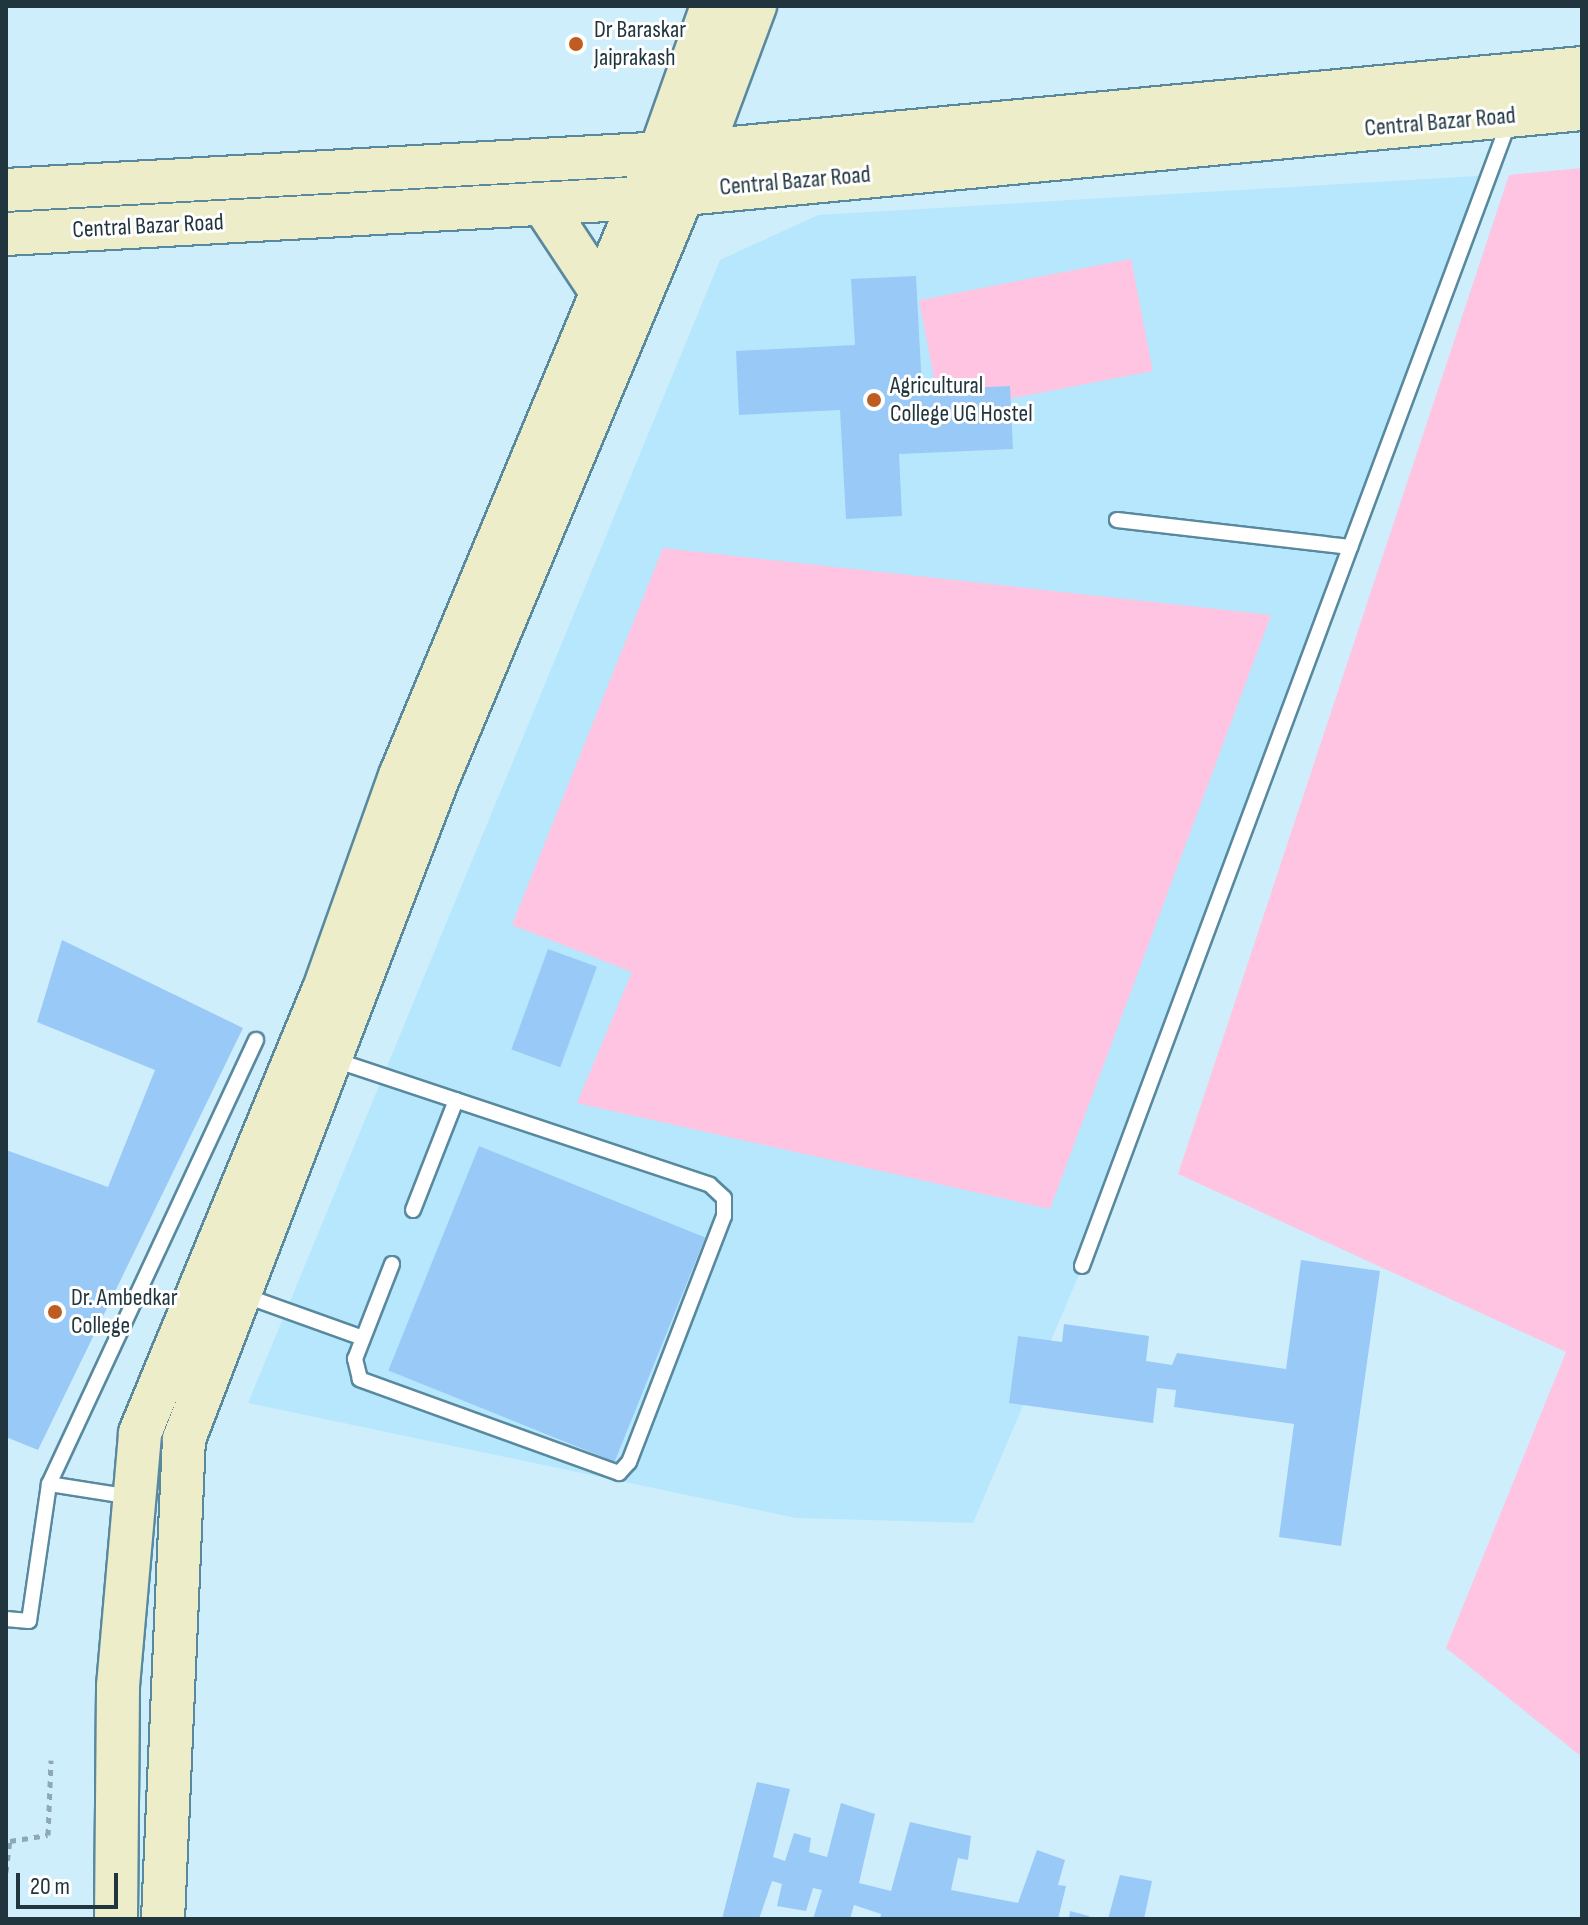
<!DOCTYPE html>
<style>
body{margin:0}
#map{position:relative;width:1588px;height:1925px;overflow:hidden;background:#cfeefc;font-family:"Sofia Sans Condensed",sans-serif}
div>[style]{position:absolute}
.built>*{inset:0;background:#b7e7fd}
.green>*{inset:0;background:#fec4e1;transform-origin:0 0}
.building>*{inset:0;background:#99c9f6;transform-origin:0 0}
.path>*{height:5px;margin-top:-2.5px;transform-origin:0;background:repeating-linear-gradient(90deg,#8ea9b5 0 6px,transparent 0 12px)}
.roads{filter:drop-shadow(2px 0 #58899f) drop-shadow(-2px 0 #58899f) drop-shadow(0 2px #58899f) drop-shadow(0 -2px #58899f)}
.service>*{height:14px;margin:-7px;padding:0 7px;transform-origin:7px;border-radius:7px;background:#fff}
.secondary>*{height:42px;margin:-21px;padding:0 21px;transform-origin:21px;border-radius:21px;background:#eeedc9}
.dots>*{width:22px;height:22px;translate:-50% -50%;box-sizing:border-box;border:4px solid #fff;border-radius:50%}
span{translate:-50% -50%;white-space:nowrap;text-align:center;line-height:1.15;-webkit-text-stroke:6px #fff;paint-order:stroke}
.poi-label{font-size:24px;color:#20353e}
.left{translate:0 -50%;text-align:left}
.street-label{font-size:24px;color:#20353e}
.frame{position:absolute;inset:0;border:8px solid #20353e;pointer-events:none}
.scale{position:absolute;left:16px;top:1873px;width:102px;height:36px;box-sizing:border-box;border:4px solid #20353e;border-top:0;padding-left:10px;font-size:24px;line-height:28px;white-space:nowrap;color:#20353e;-webkit-text-stroke:6px #fff;paint-order:stroke}
</style>
<div id="map">
<div class="built">
<i style="clip-path:polygon(1493px 175px,1125px 1167px,973px 1523px,796px 1518px,248px 1403px,720px 260px,818px 215px)"></i>
</div>
<div class="green">
<i style="clip-path:polygon(1582px 168px,1582px 1757px,1446px 1648px,1566px 1352px,1178px 1174px,1509px 175px)"></i>
<i style="left:1131px;top:259px;width:114px;height:216px;rotate:79deg"></i>
<i style="clip-path:polygon(663px 548px,1271px 615px,1050px 1209px,577px 1103px,632px 972px,512px 925px)"></i>
</div>
<div class="building">
<i style="clip-path:polygon(916px 276px,922px 390px,1010px 386px,1013px 449px,899px 454px,902px 516px,846px 519px,840px 410px,739px 415px,736px 351px,855px 345px,851px 279px)"></i>
<i style="clip-path:polygon(62px 940px,243px 1028px,38px 1450px,6px 1437px,6px 1150px,108px 1187px,155px 1070px,37px 1022px)"></i>
<i style="left:548px;top:949px;width:52px;height:107px;rotate:20deg"></i>
<i style="left:479px;top:1146px;width:244px;height:242px;rotate:22deg"></i>
<i style="clip-path:polygon(1301px 1260px,1380px 1271px,1341px 1546px,1279px 1537px,1294px 1424px,1174px 1407px,1176px 1390px,1157px 1388px,1153px 1423px,1009px 1403px,1018px 1336px,1062px 1342px,1064px 1324px,1149px 1336px,1146px 1361px,1172px 1365px,1177px 1353px,1286px 1369px)"></i>
<i style="clip-path:polygon(757px 1782px,790px 1789px,773px 1857px,785px 1861px,794px 1833px,811px 1838px,809px 1852px,827px 1857px,841px 1803px,875px 1814px,859px 1883px,891px 1891px,910px 1822px,971px 1836px,968px 1860px,958px 1858px,951px 1890px,1018px 1903px,1037px 1850px,1065px 1860px,1058px 1885px,1066px 1886px,1058px 1919px,880px 1919px,881px 1914px,854px 1905px,850px 1919px,813px 1919px,822px 1890px,813px 1888px,806px 1911px,777px 1906px,782px 1884px,772px 1881px,759px 1919px,722px 1919px)"></i>
<i style="clip-path:polygon(1120px 1875px,1152px 1881px,1144px 1919px,1108px 1919px)"></i>
<i style="clip-path:polygon(1070px 1911px,1089px 1916px,1089px 1919px,1069px 1919px)"></i>
</div>
<div class="path">
<i style="left:6px;top:1872px;width:31px;rotate:-83deg"></i>
<i style="left:10px;top:1841px;width:38px;rotate:-9deg"></i>
<i style="left:48px;top:1835px;width:75px;rotate:-87.7deg"></i>
</div>
<div class="roads">
<div class="service">
<i style="left:1117px;top:520px;width:235px;rotate:6.6deg"></i>
<i style="left:335px;top:1060px;width:395px;rotate:18.4deg"></i>
<i style="left:710px;top:1185px;width:19px;rotate:43deg"></i>
<i style="left:724px;top:1198px;width:18px;rotate:90deg"></i>
<i style="left:724px;top:1216px;width:264px;rotate:111.1deg"></i>
<i style="left:629px;top:1462px;width:15px;rotate:132deg"></i>
<i style="left:619px;top:1473px;width:276px;rotate:-160.1deg"></i>
<i style="left:360px;top:1379px;width:21px;rotate:-104deg"></i>
<i style="left:355px;top:1359px;width:102px;rotate:-68.7deg"></i>
<i style="left:413px;top:1210px;width:118px;rotate:-68.6deg"></i>
<i style="left:1082px;top:1266px;width:1224px;rotate:-69.54deg"></i>
<i style="left:243px;top:1295px;width:127px;rotate:19.7deg"></i>
<i style="left:49px;top:1484px;width:84px;rotate:8.9deg"></i>
<i style="left:6px;top:1619px;width:23px;rotate:5deg"></i>
<i style="left:29px;top:1621px;width:138px;rotate:-81.7deg"></i>
<i style="left:49px;top:1484px;width:490px;rotate:-65deg"></i>
</div>
<div class="secondary">
<i style="left:6px;top:190px;width:696px;rotate:-3.21deg"></i>
<i style="left:701px;top:151px;width:885px;rotate:-5.38deg"></i>
<i style="left:543px;top:204px;width:107px;rotate:56.5deg"></i>
<i style="left:6px;top:234px;width:637px;rotate:-3.24deg"></i>
<i style="left:642px;top:198px;width:944px;rotate:-5.41deg"></i>
<i style="left:116px;top:1919px;width:233px;rotate:-89.5deg"></i>
<i style="left:118px;top:1686px;width:254px;rotate:-85deg"></i>
<i style="left:140px;top:1433px;width:477px;rotate:-67.5deg"></i>
<i style="left:323px;top:992px;width:229px;rotate:-70.4deg"></i>
<i style="left:400px;top:776px;width:675px;rotate:-67.35deg"></i>
<i style="left:660px;top:153px;width:156px;rotate:-70.5deg"></i>
<i style="left:163px;top:1919px;width:480px;rotate:-87.5deg"></i>
<i style="left:184px;top:1439px;width:705px;rotate:-68.97deg"></i>
<i style="left:437px;top:781px;width:683px;rotate:-67.26deg"></i>
<i style="left:701px;top:151px;width:155px;rotate:-69.6deg"></i>
</div>
</div>
<div class="dots">
<i style="left:576px;top:44px;background:#bf5c21"></i>
<i style="left:874px;top:400px;background:#bf5c21"></i>
<i style="left:55px;top:1312px;background:#bf5c21"></i>
</div>
<div class="poi-label">
<span class="left" style="left:594px;top:44px">Dr Baraskar<br>Jaiprakash</span>
<span class="left" style="left:890px;top:400px">Agricultural<br>College UG Hostel</span>
<span class="left" style="left:71px;top:1312px">Dr. Ambedkar<br>College</span>
</div>
<div class="street-label">
<span style="left:1440px;top:122px;rotate:-5deg">Central Bazar Road</span>
<span style="left:795px;top:181px;rotate:-5deg">Central Bazar Road</span>
<span style="left:148px;top:226px;rotate:-3deg">Central Bazar Road</span>
</div>
<div class="frame"></div>
<div class="scale">20 m</div>
</div>
